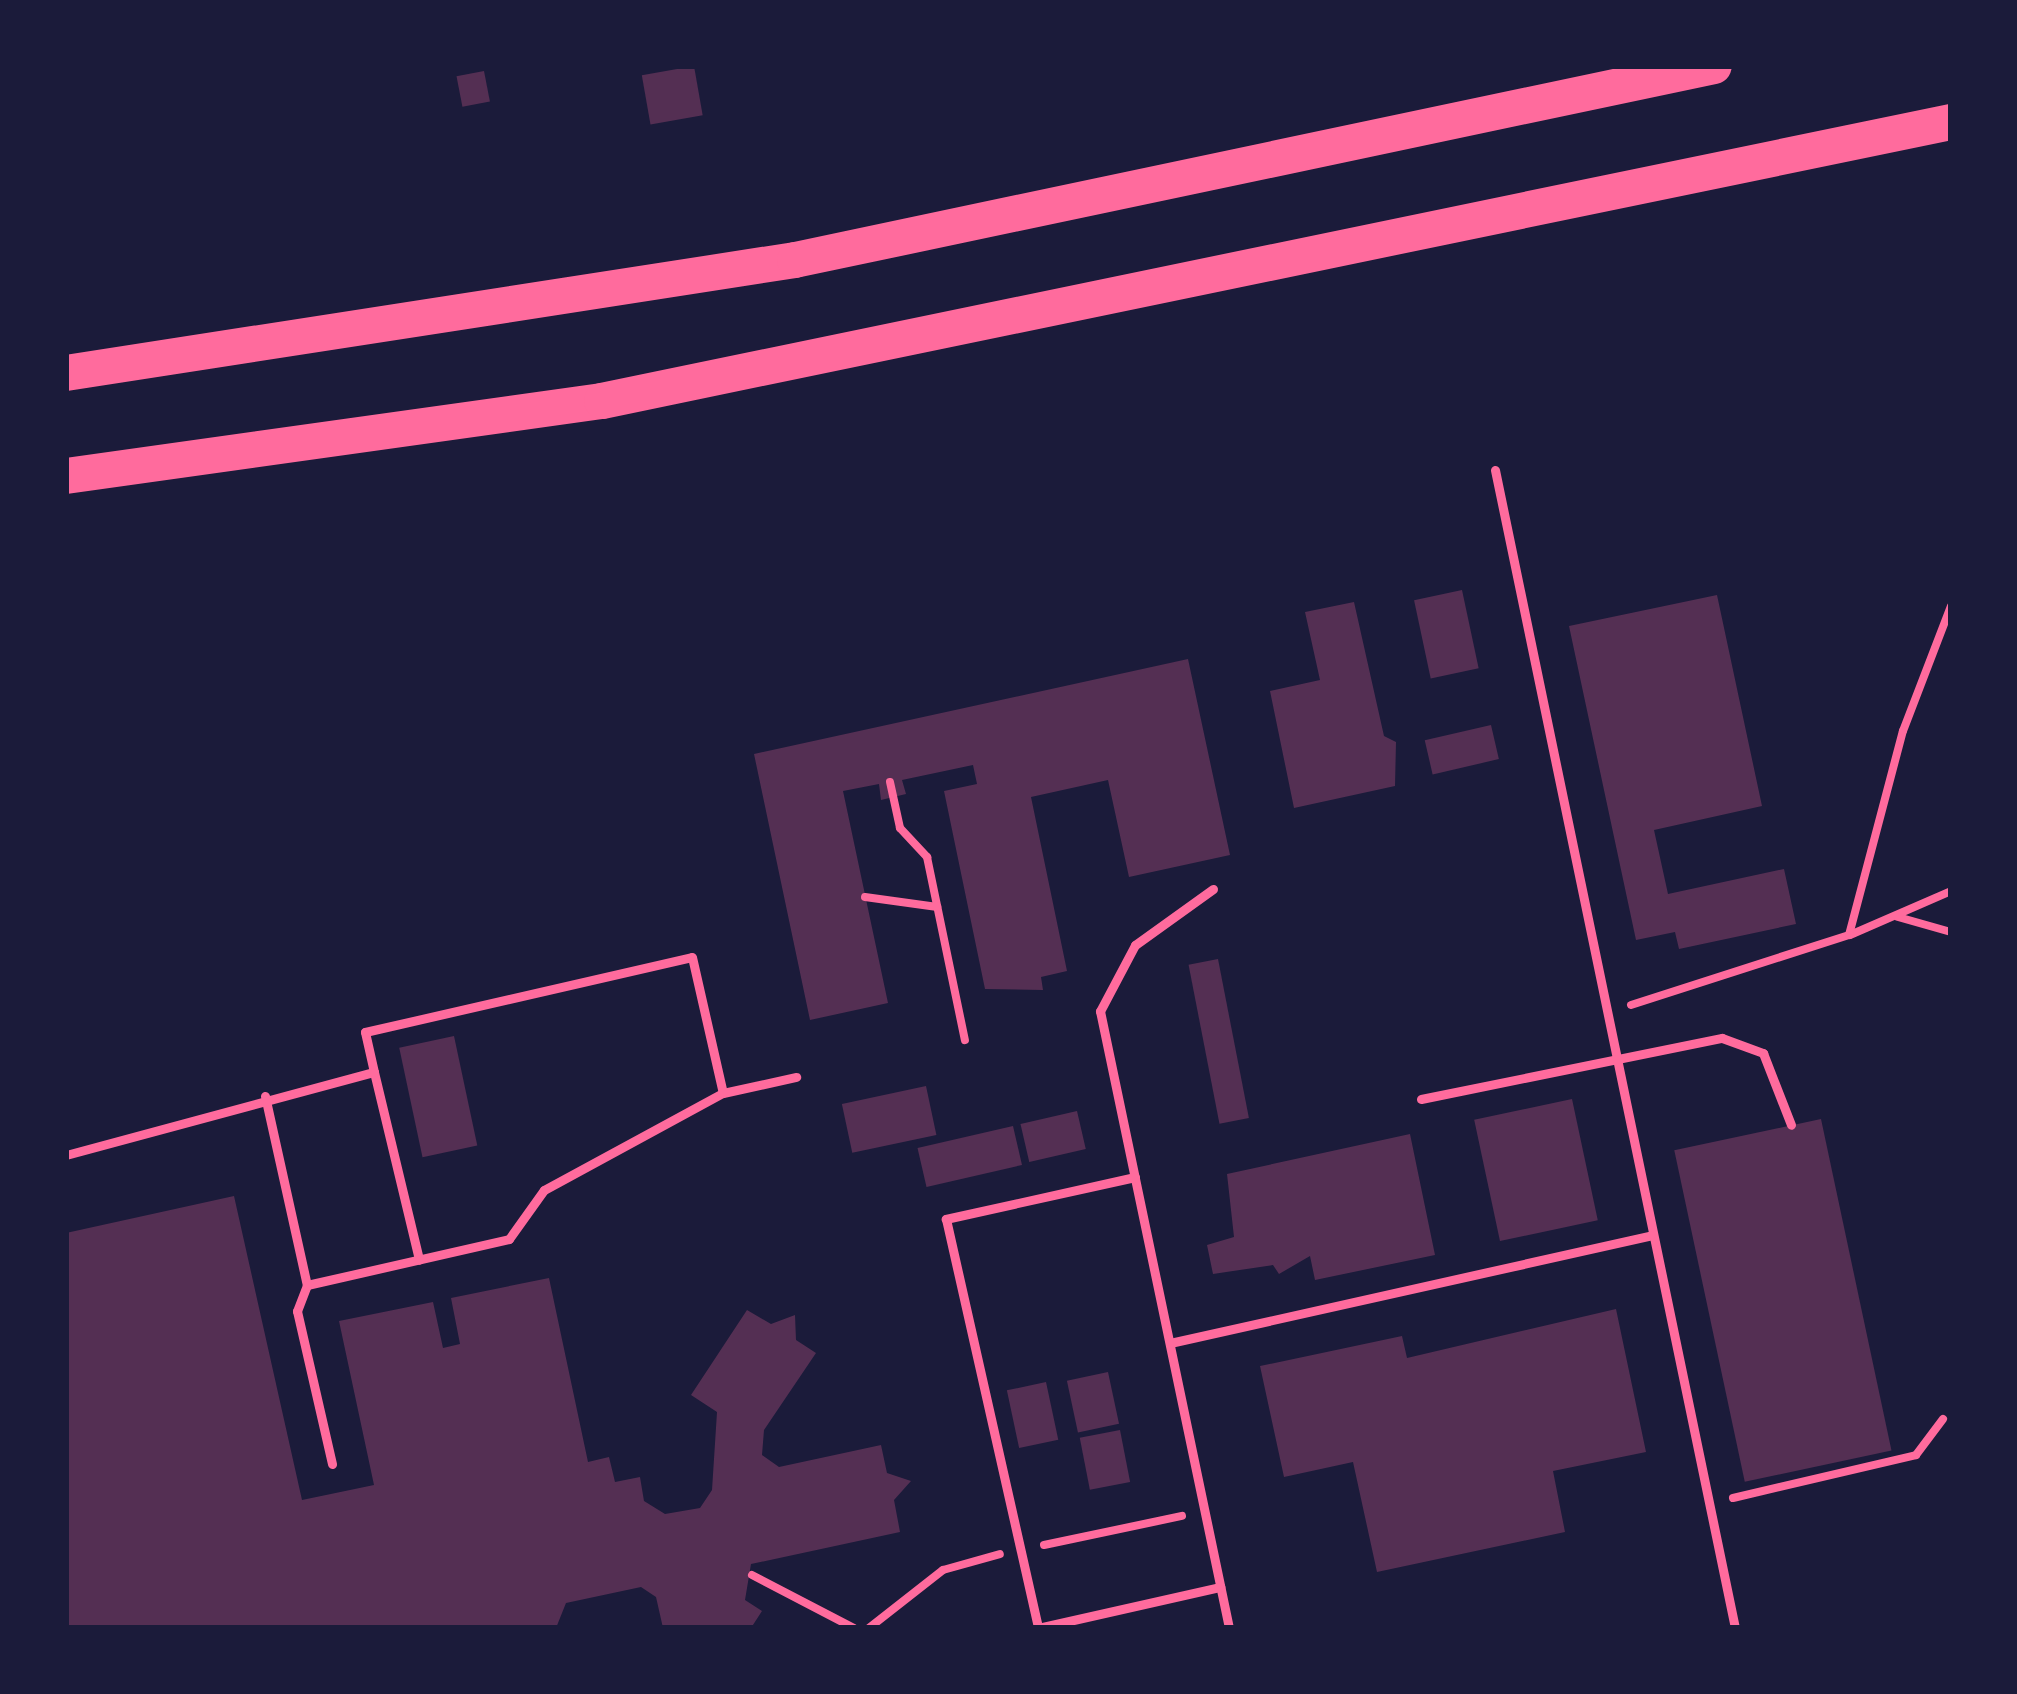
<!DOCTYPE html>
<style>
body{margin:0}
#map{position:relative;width:2017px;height:1694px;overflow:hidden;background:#1b1b3a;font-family:Manrope,sans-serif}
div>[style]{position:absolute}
.building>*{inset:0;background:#542f53;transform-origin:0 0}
.path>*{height:8px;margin:-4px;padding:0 4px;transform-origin:4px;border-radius:4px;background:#ff6b9d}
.service>*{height:9px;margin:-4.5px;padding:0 4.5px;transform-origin:4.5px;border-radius:4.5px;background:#ff6b9d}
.motorway>*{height:36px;margin:-18px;padding:0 18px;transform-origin:18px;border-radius:18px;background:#ff6b9d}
span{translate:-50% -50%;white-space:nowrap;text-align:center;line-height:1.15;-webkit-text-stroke:9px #1b1b3a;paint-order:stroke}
.frame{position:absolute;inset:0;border:69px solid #1b1b3a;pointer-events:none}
</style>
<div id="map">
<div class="building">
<i style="left:694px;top:66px;width:50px;height:53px;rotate:80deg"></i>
<i style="left:484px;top:71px;width:31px;height:28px;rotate:79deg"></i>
<i style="left:1462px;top:590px;width:80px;height:49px;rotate:78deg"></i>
<i style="clip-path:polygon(1717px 595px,1762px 806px,1654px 830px,1668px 894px,1784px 869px,1796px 924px,1679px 949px,1675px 932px,1636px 940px,1569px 626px)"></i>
<i style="clip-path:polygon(1354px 602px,1384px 736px,1396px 742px,1395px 786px,1294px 808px,1270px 691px,1320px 680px,1305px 612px)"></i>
<i style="clip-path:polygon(1188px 659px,1230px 855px,1129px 877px,1108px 780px,1031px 797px,1067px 971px,1041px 977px,1043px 990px,985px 989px,944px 791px,977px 784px,973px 765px,902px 780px,906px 794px,881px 800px,879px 784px,843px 791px,888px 1003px,810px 1020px,754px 754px)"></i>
<i style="left:1491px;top:725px;width:35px;height:68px;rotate:77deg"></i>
<i style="left:1218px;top:959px;width:162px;height:30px;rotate:79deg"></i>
<i style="left:454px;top:1036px;width:112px;height:56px;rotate:78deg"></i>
<i style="left:926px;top:1086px;width:50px;height:86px;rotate:78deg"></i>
<i style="left:1572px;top:1099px;width:124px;height:100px;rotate:78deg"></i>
<i style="left:1077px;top:1111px;width:39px;height:58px;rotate:77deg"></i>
<i style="left:1821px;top:1119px;width:339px;height:150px;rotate:78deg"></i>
<i style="left:1013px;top:1126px;width:40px;height:98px;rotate:77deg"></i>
<i style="clip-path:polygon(1410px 1134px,1435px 1255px,1315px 1280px,1310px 1256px,1279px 1274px,1273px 1265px,1213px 1274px,1207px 1245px,1234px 1237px,1227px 1174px)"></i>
<i style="clip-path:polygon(234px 1196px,302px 1500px,374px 1485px,339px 1321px,433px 1302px,443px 1348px,460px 1344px,451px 1298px,549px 1278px,588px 1462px,609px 1457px,615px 1482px,640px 1477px,644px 1501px,665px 1514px,700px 1508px,712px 1490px,717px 1412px,691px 1395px,747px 1310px,771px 1324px,795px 1315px,796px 1340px,816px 1353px,764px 1430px,762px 1455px,779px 1467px,881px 1445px,887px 1473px,911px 1481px,894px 1500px,900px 1532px,751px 1564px,745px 1600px,762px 1611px,751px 1628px,663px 1628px,656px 1597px,641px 1587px,566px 1603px,556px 1628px,66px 1628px,66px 1233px)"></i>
<i style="clip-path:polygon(1616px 1309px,1646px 1452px,1553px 1471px,1565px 1532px,1377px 1572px,1353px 1462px,1284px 1477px,1260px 1366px,1402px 1336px,1407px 1358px)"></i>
<i style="left:1108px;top:1372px;width:53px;height:42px;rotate:78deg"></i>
<i style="left:1046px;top:1382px;width:59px;height:40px;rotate:78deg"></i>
<i style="left:1120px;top:1430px;width:53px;height:41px;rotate:79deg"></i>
</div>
<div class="path">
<i style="left:890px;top:782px;width:47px;rotate:77.7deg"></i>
<i style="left:900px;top:828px;width:40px;rotate:47deg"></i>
<i style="left:927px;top:857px;width:187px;rotate:78.3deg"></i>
<i style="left:865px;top:897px;width:73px;rotate:7.9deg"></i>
<i style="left:1898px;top:917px;width:55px;rotate:15.8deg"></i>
<i style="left:1850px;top:935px;width:110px;rotate:-23.5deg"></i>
<i style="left:1631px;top:1005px;width:229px;rotate:-17.8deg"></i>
<i style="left:1849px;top:935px;width:211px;rotate:-75.2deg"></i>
<i style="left:1903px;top:731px;width:134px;rotate:-69deg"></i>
<i style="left:1733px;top:1498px;width:188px;rotate:-13.2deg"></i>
<i style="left:1916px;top:1455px;width:45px;rotate:-53.1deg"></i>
<i style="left:1044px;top:1545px;width:141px;rotate:-11.9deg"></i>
<i style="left:752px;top:1575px;width:115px;rotate:27.5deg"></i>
<i style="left:869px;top:1628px;width:94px;rotate:-38.1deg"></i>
<i style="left:943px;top:1570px;width:59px;rotate:-15.7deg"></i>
</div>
<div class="service">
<i style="left:1495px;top:470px;width:1183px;rotate:78.29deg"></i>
<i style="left:1213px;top:889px;width:96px;rotate:144.3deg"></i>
<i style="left:1135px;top:945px;width:75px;rotate:117.9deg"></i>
<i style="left:1100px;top:1011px;width:630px;rotate:78.19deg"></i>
<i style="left:374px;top:1072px;width:193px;rotate:76.5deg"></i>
<i style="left:265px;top:1096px;width:194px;rotate:77.5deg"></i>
<i style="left:307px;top:1285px;width:207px;rotate:-12.8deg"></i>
<i style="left:509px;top:1239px;width:60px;rotate:-54.5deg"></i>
<i style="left:544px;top:1190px;width:204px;rotate:-28.5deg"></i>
<i style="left:723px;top:1093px;width:75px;rotate:-12.4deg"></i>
<i style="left:1421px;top:1099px;width:307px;rotate:-11.5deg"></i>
<i style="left:1722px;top:1038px;width:44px;rotate:20.1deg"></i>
<i style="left:1763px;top:1053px;width:77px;rotate:68.7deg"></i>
<i style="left:66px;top:1155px;width:319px;rotate:-15.1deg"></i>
<i style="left:374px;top:1072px;width:41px;rotate:-102.7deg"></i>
<i style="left:365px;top:1032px;width:335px;rotate:-12.9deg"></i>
<i style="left:692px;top:957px;width:139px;rotate:77.2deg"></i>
<i style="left:1135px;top:1177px;width:194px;rotate:167.5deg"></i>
<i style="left:946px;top:1219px;width:419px;rotate:77.3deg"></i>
<i style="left:1038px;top:1628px;width:187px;rotate:-12.7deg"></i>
<i style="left:307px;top:1285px;width:28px;rotate:111deg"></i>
<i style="left:297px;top:1311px;width:157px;rotate:77.1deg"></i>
<i style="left:1170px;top:1343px;width:492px;rotate:-12.6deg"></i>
</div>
<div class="motorway">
<i style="left:66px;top:373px;width:738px;rotate:-8.81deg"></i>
<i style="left:795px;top:260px;width:939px;rotate:-11.92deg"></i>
<i style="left:66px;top:476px;width:541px;rotate:-7.97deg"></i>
<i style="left:602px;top:401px;width:1378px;rotate:-11.69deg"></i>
</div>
<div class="frame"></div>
</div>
